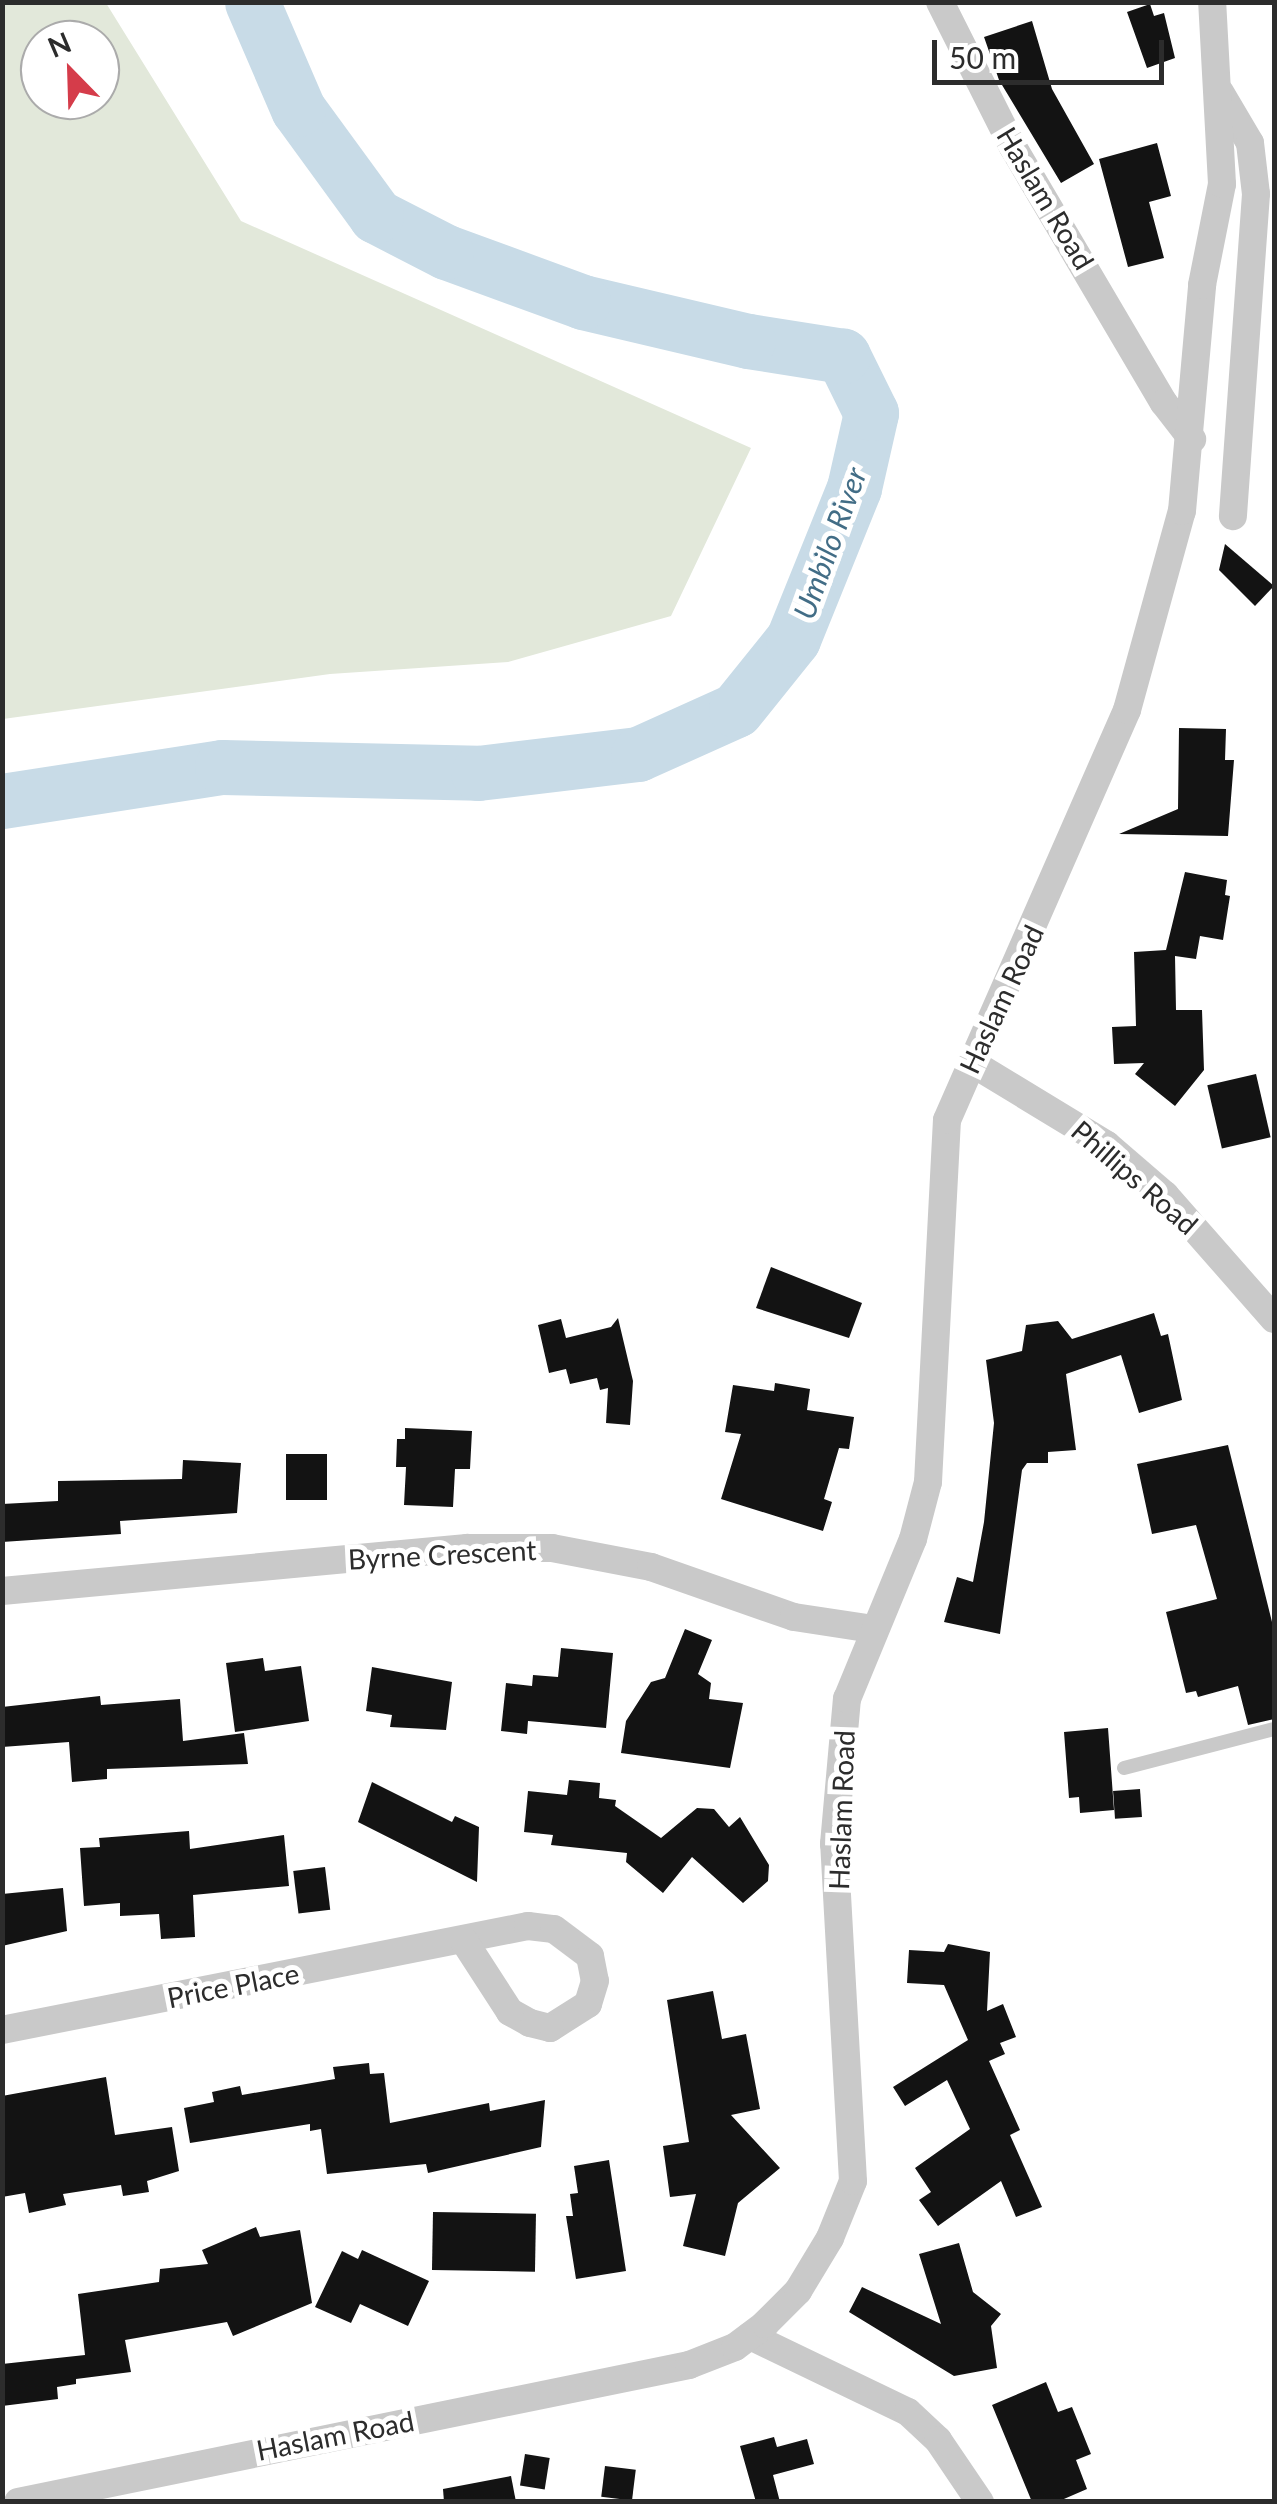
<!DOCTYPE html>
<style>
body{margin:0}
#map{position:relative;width:1277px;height:2504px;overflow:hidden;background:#fff;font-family:Lato,sans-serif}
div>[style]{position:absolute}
.green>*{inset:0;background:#e2e8da}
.river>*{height:55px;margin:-27.5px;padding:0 27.5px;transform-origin:27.5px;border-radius:27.5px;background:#c8dbe7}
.building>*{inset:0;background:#131313;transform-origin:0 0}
.lane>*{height:14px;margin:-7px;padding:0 7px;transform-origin:7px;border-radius:7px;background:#c9c9c9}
.street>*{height:28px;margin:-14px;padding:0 14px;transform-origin:14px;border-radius:14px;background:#c9c9c9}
span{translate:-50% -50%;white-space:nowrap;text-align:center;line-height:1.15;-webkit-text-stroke:10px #fff;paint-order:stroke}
.street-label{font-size:28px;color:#2c2c2c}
.water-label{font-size:30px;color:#426d86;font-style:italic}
.frame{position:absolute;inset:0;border:5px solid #2c2c2c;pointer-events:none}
.north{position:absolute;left:20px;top:20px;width:100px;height:100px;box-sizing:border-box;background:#fff;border:2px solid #ababab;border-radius:50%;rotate:337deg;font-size:28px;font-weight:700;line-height:40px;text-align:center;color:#2c2c2c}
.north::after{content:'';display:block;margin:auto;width:35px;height:45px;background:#d53c4a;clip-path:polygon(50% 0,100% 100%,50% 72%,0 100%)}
.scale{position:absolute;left:932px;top:40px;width:232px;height:45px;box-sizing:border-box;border:5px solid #2c2c2c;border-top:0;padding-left:12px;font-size:30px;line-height:35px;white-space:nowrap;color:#2c2c2c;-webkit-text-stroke:8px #fff;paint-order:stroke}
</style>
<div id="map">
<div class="green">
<i style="clip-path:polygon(evenodd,2px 3px,106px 3px,241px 221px,751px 448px,671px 616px,508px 662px,330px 674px,3px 719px,2px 3px,40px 40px,100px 40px,100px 100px,40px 100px,40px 40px)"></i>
</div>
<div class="river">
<i style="left:2px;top:801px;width:223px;rotate:-8.8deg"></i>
<i style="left:222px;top:767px;width:256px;rotate:1.3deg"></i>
<i style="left:478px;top:773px;width:161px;rotate:-6.8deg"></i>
<i style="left:638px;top:754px;width:107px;rotate:-24.2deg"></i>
<i style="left:736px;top:710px;width:91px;rotate:-51.2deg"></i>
<i style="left:793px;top:639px;width:163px;rotate:-68deg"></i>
<i style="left:854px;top:488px;width:77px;rotate:-77.2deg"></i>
<i style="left:871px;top:413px;width:64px;rotate:-116.2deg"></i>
<i style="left:843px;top:356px;width:96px;rotate:-171deg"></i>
<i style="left:748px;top:341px;width:170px;rotate:-166.7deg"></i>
<i style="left:583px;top:302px;width:146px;rotate:-159.9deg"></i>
<i style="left:446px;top:252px;width:79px;rotate:-152.8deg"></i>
<i style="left:376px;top:216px;width:132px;rotate:-126.1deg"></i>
<i style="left:298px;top:109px;width:116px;rotate:-113.3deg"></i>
</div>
<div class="building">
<i style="clip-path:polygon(1150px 4px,1154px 16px,1164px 13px,1175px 58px,1147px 68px,1127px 12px)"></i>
<i style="clip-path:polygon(1032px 21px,1052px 89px,1094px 164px,1061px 183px,999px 80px,984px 37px)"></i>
<i style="clip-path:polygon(1157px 143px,1171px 196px,1149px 202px,1164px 258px,1128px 267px,1099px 159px)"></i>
<i style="clip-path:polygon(1225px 544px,1274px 586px,1255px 606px,1219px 570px)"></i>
<i style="clip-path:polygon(1179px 728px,1226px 729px,1225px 760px,1234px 760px,1228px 836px,1119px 834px,1178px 809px)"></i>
<i style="clip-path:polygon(1185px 872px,1227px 880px,1225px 895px,1230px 896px,1223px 940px,1200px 936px,1196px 959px,1175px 956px,1176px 1010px,1202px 1010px,1204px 1070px,1175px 1106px,1135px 1074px,1144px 1063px,1114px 1064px,1112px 1027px,1136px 1026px,1134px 952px,1166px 950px)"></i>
<i style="left:1256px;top:1074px;width:65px;height:50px;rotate:77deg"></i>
<i style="clip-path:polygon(771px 1267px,862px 1303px,849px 1338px,756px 1308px)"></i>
<i style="clip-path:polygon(1154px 1313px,1161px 1336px,1168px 1334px,1182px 1400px,1139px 1413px,1121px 1355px,1066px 1374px,1076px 1450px,1048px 1452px,1048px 1463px,1027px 1463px,1022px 1470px,1000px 1634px,944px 1622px,957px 1577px,973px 1582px,984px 1522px,994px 1423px,986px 1360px,1022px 1351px,1026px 1325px,1058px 1321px,1072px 1339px)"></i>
<i style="clip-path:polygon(618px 1318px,633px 1381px,630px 1425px,606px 1423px,608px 1388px,600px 1390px,597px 1378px,570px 1384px,566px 1369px,549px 1373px,538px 1325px,561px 1319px,566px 1338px,611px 1327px)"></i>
<i style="clip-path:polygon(775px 1383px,810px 1389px,807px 1410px,854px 1417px,849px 1449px,839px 1448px,824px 1499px,832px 1502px,823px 1531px,721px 1499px,741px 1434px,725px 1432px,733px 1385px,774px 1391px)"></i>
<i style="clip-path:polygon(405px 1428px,472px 1431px,470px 1469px,455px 1469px,453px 1507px,404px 1505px,406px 1467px,396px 1467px,397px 1439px,405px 1439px)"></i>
<i style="clip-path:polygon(1228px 1445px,1274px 1630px,1274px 1719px,1248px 1725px,1238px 1686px,1198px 1697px,1196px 1691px,1186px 1693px,1166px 1612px,1217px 1599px,1196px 1525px,1152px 1534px,1137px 1464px)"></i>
<i style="left:286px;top:1454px;width:41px;height:46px"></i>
<i style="clip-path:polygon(183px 1460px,241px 1463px,237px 1513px,120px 1521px,121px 1534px,2px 1542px,2px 1504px,58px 1501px,58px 1481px,182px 1479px)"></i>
<i style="clip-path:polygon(685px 1629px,712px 1640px,698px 1674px,711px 1683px,709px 1699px,743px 1703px,730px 1768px,621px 1753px,626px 1721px,651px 1682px,665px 1678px)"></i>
<i style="clip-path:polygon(561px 1648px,613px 1653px,606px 1728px,528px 1721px,527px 1734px,501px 1731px,506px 1683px,532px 1686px,533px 1675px,558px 1677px)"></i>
<i style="clip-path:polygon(263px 1658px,265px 1671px,301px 1666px,309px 1721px,235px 1732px,226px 1663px)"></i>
<i style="clip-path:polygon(372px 1667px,452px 1682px,446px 1730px,390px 1727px,392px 1715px,366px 1711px)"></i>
<i style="clip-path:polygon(100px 1696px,101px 1705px,180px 1699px,183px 1741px,244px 1733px,248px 1764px,107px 1769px,107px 1779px,72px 1782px,69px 1742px,2px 1747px,2px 1707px)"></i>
<i style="clip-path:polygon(1108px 1728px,1114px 1810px,1080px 1813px,1079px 1797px,1069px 1798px,1064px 1732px)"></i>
<i style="clip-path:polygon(569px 1780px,600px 1783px,599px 1798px,616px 1800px,615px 1806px,661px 1838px,697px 1808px,714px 1809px,729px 1827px,740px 1817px,769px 1865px,768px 1881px,743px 1903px,692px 1857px,663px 1893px,626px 1862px,627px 1853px,551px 1845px,553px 1835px,524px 1832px,528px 1791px,567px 1795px)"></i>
<i style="clip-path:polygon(372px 1782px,452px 1822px,455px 1816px,479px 1827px,477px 1882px,358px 1822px)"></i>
<i style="left:1140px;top:1789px;width:28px;height:27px;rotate:86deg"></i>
<i style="clip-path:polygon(189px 1831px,190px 1849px,284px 1835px,289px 1886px,193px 1895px,195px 1937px,161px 1939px,159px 1914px,120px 1916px,120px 1903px,84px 1906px,80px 1848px,100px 1847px,99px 1838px)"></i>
<i style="left:325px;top:1867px;width:43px;height:32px;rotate:83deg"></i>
<i style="clip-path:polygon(63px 1888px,67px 1931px,2px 1946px,2px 1894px)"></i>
<i style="clip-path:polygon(948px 1944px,990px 1952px,987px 2011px,1003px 2004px,1016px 2037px,1000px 2043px,1005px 2054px,989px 2061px,1020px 2130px,1010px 2135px,1042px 2207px,1016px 2217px,1001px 2181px,938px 2226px,919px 2200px,931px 2192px,915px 2168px,970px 2129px,947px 2080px,905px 2106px,893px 2087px,968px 2040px,944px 1985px,907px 1983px,909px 1950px,944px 1952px)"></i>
<i style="clip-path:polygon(713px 1991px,722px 2039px,746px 2034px,760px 2109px,731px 2115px,780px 2168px,738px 2203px,725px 2256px,683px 2246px,696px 2194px,670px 2197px,663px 2146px,689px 2142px,667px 2000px)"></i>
<i style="clip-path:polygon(369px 2063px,370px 2074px,384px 2073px,390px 2123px,489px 2103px,490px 2111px,545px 2100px,541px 2147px,428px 2173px,426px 2164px,327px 2174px,321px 2129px,310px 2131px,310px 2124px,190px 2143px,184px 2108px,214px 2102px,212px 2092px,240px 2086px,242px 2095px,335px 2079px,333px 2067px)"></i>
<i style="clip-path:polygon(106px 2077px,115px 2135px,172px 2127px,179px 2171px,147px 2181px,149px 2192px,123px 2196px,121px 2185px,63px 2194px,66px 2205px,29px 2213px,25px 2193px,2px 2197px,2px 2096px)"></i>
<i style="clip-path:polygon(609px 2160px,626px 2271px,576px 2279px,566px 2216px,573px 2216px,570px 2194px,578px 2193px,574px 2166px)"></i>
<i style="left:433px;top:2212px;width:103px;height:58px;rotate:1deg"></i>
<i style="clip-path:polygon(256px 2227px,260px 2237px,300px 2230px,312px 2303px,233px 2336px,227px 2322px,125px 2340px,131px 2372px,76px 2379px,76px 2384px,57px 2387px,58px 2399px,2px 2406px,2px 2364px,85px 2355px,78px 2294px,159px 2282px,160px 2269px,208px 2264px,202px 2250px)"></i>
<i style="clip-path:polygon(959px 2243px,973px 2292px,1001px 2314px,991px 2326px,997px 2368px,954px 2376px,849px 2312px,862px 2287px,941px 2324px,919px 2254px)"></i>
<i style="clip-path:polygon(362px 2250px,429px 2281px,408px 2326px,360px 2304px,351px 2323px,315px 2307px,342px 2251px,358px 2259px)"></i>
<i style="clip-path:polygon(1046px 2382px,1058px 2412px,1072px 2407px,1091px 2454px,1076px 2460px,1087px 2489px,1057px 2502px,1032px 2502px,992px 2405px)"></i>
<i style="clip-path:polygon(774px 2437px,777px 2447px,807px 2439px,814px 2464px,773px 2475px,780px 2502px,756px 2502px,740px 2446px)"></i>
<i style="left:525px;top:2454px;width:25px;height:32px;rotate:9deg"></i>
<i style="left:605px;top:2466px;width:31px;height:31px;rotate:7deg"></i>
<i style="clip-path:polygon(511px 2476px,516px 2502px,444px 2502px,443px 2489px)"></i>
</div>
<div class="lane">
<i style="left:1124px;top:1768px;width:155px;rotate:-14.6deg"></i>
</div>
<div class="street">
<i style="left:940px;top:2px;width:162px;rotate:63.3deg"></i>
<i style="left:1013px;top:147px;width:297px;rotate:59.5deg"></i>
<i style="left:1164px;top:403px;width:46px;rotate:52.1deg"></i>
<i style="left:1220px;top:92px;width:59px;rotate:59.5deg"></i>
<i style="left:1250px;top:143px;width:51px;rotate:83.3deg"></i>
<i style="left:1256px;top:194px;width:323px;rotate:94.1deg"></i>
<i style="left:972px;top:1063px;width:158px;rotate:31.3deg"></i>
<i style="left:1107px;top:1145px;width:77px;rotate:40.8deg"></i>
<i style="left:1165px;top:1195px;width:165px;rotate:48.7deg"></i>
<i style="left:2px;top:1591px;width:467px;rotate:-5.3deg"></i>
<i style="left:467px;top:1548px;width:85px"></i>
<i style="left:552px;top:1548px;width:101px;rotate:10.9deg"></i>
<i style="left:651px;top:1567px;width:151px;rotate:19.3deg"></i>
<i style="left:794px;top:1617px;width:79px;rotate:8.7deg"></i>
<i style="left:2px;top:2030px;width:536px;rotate:-11.18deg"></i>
<i style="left:528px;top:1926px;width:26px;rotate:7deg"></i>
<i style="left:554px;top:1929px;width:45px;rotate:36.9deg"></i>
<i style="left:590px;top:1956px;width:25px;rotate:79deg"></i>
<i style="left:595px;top:1981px;width:24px;rotate:107deg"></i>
<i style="left:588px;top:2004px;width:45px;rotate:147.7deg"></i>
<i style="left:550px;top:2028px;width:21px;rotate:-166deg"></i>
<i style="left:530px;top:2023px;width:23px;rotate:-151deg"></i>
<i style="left:510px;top:2012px;width:85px;rotate:-122.9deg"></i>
<i style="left:750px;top:2336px;width:175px;rotate:25.7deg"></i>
<i style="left:908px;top:2412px;width:41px;rotate:43deg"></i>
<i style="left:938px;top:2440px;width:75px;rotate:55.9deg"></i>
<i style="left:18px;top:2502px;width:685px;rotate:-11.54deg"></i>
<i style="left:689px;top:2365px;width:49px;rotate:-21.4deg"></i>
<i style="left:735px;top:2347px;width:38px;rotate:-37deg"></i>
<i style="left:765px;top:2324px;width:47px;rotate:-45deg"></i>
<i style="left:798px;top:2291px;width:62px;rotate:-58.9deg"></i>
<i style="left:830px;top:2238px;width:61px;rotate:-68deg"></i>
<i style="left:853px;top:2181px;width:338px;rotate:-93.2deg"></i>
<i style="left:834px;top:1844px;width:146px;rotate:-84.9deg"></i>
<i style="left:847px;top:1699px;width:173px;rotate:-67.6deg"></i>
<i style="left:913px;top:1539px;width:59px;rotate:-75.3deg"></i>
<i style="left:928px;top:1482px;width:362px;rotate:-87deg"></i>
<i style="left:947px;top:1120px;width:448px;rotate:-66.3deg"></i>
<i style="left:1127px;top:710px;width:206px;rotate:-74.6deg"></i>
<i style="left:1182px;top:511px;width:227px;rotate:-84.9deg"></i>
<i style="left:1202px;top:285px;width:103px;rotate:-78.8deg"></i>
<i style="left:1222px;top:184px;width:182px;rotate:-93.1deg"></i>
</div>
<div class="street-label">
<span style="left:1046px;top:198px;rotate:59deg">Haslam Road</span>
<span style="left:1001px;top:999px;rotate:-65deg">Haslam Road</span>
<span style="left:1135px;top:1177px;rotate:41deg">Phillips Road</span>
<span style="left:442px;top:1554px;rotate:-3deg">Byrne Crescent</span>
<span style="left:841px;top:1810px;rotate:-88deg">Haslam Road</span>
<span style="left:233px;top:1985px;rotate:-11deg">Price Place</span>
<span style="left:335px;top:2435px;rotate:-11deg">Haslam Road</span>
</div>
<div class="water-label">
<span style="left:829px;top:543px;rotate:-70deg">Umbilo River</span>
</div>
<div class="frame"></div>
<div class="north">N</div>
<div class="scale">50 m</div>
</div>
